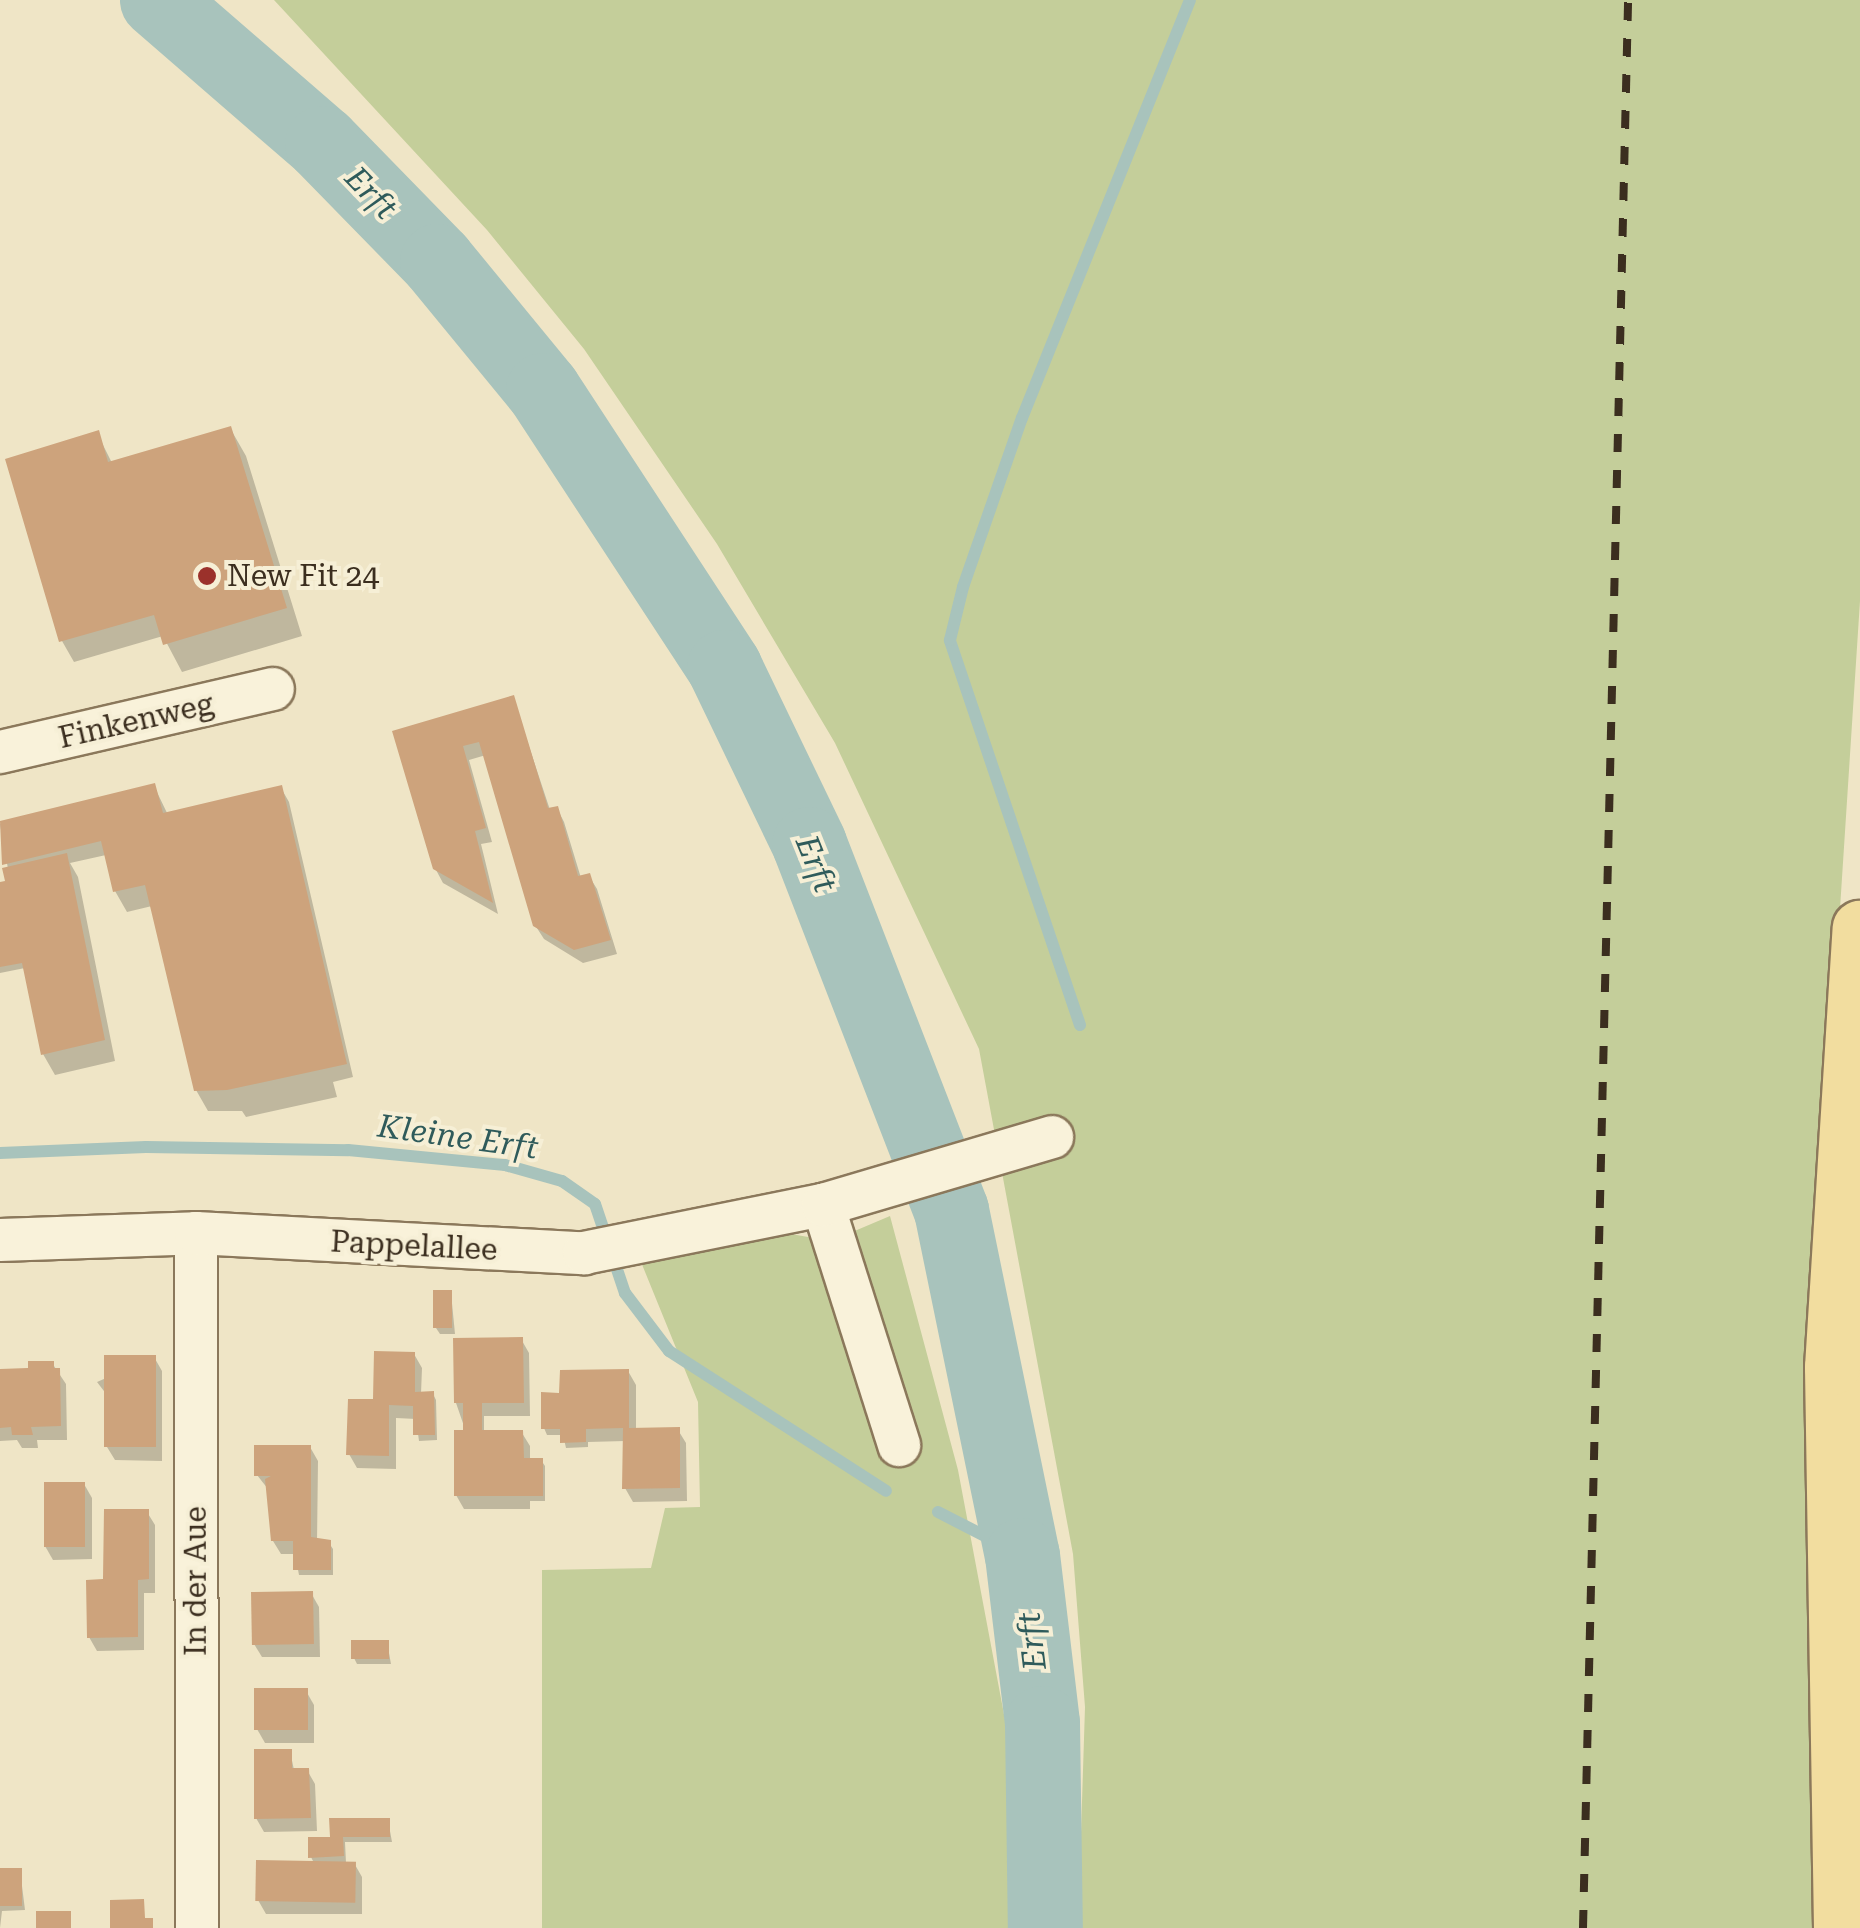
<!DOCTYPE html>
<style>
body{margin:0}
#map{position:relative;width:1860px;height:1928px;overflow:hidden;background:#efe5c6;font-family:"Roboto Serif",serif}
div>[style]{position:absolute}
.green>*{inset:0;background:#c4ce9a}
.shadow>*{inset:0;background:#0003}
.stream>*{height:12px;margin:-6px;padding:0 6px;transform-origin:6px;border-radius:6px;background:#a8c3bc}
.river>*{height:75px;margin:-37.5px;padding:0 37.5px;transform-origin:37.5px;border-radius:37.5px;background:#a8c3bc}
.building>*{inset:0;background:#cda37c;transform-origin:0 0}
.roads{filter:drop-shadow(2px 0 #8b785b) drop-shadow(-2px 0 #8b785b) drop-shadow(0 2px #8b785b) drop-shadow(0 -2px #8b785b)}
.street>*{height:42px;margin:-21px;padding:0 21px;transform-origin:21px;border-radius:21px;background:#f9f2da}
.primary>*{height:55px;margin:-27.5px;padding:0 27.5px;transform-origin:27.5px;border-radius:27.5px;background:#f2dd9f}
.rail>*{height:8px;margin-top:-4px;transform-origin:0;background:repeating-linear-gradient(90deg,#3b2e1f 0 18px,transparent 0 36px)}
.dots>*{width:28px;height:28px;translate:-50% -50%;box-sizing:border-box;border:5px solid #f6efd6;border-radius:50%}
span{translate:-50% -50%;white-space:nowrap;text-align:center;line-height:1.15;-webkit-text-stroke:8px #f6efd6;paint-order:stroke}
.poi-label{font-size:30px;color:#3b2e1f}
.left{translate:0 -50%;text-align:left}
.street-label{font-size:30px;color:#3b2e1f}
.water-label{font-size:32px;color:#2f5b5b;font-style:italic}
</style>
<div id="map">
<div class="green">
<i style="clip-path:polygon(274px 0,1860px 0,1860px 601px,1810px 1370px,1814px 1928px,1078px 1928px,1085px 1707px,1073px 1554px,979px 1049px,835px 743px,717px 544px,584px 349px,487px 230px)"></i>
<i style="clip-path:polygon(890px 1216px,958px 1470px,1006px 1725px,1017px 1928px,542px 1928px,542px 1570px,651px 1568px,665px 1508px,700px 1507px,698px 1402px,641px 1262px,791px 1234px,831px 1241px)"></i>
</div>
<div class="shadow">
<i style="clip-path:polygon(230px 428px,246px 456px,302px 636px,182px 672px,163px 636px,74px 662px,62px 641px,97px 433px,112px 463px)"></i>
<i style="clip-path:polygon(513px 698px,550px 810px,557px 808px,564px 822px,581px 878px,589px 876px,597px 889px,617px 954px,583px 963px,544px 939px,535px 925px,486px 755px,469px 760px,492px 842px,481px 844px,498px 914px,443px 883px,435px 868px,395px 732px)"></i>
<i style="clip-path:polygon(154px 786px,168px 815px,281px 788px,289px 802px,353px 1077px,333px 1082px,337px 1097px,246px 1117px,242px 1111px,208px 1111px,196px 1090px,152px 906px,127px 912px,115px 891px,106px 855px,70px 863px,78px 877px,115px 1061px,55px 1075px,43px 1054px,25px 968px,0 973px,0 884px,8px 883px,8px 869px,0 824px)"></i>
<i style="clip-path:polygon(451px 1293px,455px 1334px,440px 1334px,436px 1328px)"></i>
<i style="clip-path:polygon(521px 1339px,529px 1353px,530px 1416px,484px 1416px,484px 1432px,522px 1433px,530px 1446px,530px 1460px,541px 1460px,545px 1466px,545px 1501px,530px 1501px,530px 1509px,464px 1509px,456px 1495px,466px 1432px,456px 1403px)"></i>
<i style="clip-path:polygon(414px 1354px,422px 1368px,421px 1394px,433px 1394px,436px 1400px,437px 1440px,419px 1441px,416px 1419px,396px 1418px,396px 1469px,357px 1468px,349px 1454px,375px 1402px)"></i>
<i style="clip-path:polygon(154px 1357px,162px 1371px,162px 1461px,115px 1460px,107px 1447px,107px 1395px,97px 1382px)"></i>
<i style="clip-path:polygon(52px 1363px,66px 1384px,67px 1440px,37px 1440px,38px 1448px,22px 1448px,17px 1440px,0 1441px,0 1371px,30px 1370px)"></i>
<i style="clip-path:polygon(628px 1371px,636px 1385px,636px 1430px,678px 1430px,686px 1443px,687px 1501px,633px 1502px,625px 1488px,625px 1441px,588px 1442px,588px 1447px,566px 1448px,563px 1435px,547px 1435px,544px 1428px,562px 1395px)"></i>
<i style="clip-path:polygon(310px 1447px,318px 1461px,317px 1543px,329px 1543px,333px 1549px,333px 1575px,299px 1575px,295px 1554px,281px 1554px,273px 1541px,268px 1489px,257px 1475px)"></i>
<i style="clip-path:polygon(84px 1484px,92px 1498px,92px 1559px,53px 1560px,45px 1546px)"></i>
<i style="clip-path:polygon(147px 1512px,155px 1525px,155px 1593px,144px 1593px,144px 1650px,97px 1651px,89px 1637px)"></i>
<i style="clip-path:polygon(311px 1593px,319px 1607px,320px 1657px,262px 1657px,254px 1644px)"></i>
<i style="clip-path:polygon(387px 1642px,391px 1664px,357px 1664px,354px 1658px)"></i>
<i style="clip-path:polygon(306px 1691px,314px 1705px,314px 1743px,265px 1743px,257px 1729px)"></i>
<i style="clip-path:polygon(290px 1751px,294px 1770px,307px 1770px,315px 1784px,317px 1831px,264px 1832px,256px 1818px)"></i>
<i style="clip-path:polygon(388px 1820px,392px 1842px,345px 1842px,346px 1863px,354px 1863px,362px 1877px,362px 1914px,266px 1914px,258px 1900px,314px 1863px,311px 1857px,332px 1839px)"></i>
<i style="clip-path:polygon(20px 1870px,25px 1910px,2px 1911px,0 1928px,0 1892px)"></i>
</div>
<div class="stream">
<i style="left:1080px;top:1025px;width:406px;rotate:-108.7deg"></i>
<i style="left:950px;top:640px;width:55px;rotate:-76.2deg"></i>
<i style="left:963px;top:587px;width:179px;rotate:-70.8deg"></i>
<i style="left:1022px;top:418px;width:450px;rotate:-68.1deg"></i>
<i style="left:0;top:1153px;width:146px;rotate:-2.4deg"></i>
<i style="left:146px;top:1147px;width:202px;rotate:0.9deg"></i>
<i style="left:348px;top:1150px;width:158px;rotate:5.5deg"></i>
<i style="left:505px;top:1165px;width:59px;rotate:15.7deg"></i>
<i style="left:562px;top:1181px;width:40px;rotate:34.9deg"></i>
<i style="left:595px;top:1204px;width:94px;rotate:71.4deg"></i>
<i style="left:625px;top:1293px;width:73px;rotate:52.8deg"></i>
<i style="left:669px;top:1351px;width:258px;rotate:32.8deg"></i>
<i style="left:938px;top:1512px;width:94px;rotate:27.1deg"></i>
</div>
<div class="river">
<i style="left:157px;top:0;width:218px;rotate:40.9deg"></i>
<i style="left:322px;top:143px;width:165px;rotate:45.7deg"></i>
<i style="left:437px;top:261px;width:167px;rotate:50.6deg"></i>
<i style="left:543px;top:390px;width:331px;rotate:56.8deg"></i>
<i style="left:724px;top:667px;width:196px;rotate:64.3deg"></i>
<i style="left:809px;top:844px;width:393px;rotate:68.8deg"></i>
<i style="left:951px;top:1210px;width:352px;rotate:78.4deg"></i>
<i style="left:1022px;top:1555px;width:169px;rotate:83.2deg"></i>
<i style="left:1042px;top:1723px;width:205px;rotate:89.2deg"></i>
</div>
<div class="building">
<i style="clip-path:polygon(231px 426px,287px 608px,163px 645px,154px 615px,59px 642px,5px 459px,99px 430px,108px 462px)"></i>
<i style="clip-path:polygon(514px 695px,548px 808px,558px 806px,578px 876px,590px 873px,611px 940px,574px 950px,533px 926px,479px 742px,463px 746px,486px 828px,475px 831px,493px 903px,433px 869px,392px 731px)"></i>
<i style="clip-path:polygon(155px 783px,163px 813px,282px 785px,347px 1064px,227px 1090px,194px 1091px,145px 885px,113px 892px,101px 841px,2px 865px,0 821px)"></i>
<i style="clip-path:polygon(67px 853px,105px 1040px,41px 1055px,22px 963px,0 967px,0 882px,5px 881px,2px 868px)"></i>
<i style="left:433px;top:1290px;width:19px;height:38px"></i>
<i style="clip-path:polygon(523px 1337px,524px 1403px,482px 1403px,482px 1430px,523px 1430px,524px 1458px,543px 1458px,543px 1496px,454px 1496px,454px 1430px,463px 1430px,463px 1403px,454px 1403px,453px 1338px)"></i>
<i style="clip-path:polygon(374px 1351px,415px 1352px,415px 1392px,434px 1391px,435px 1435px,413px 1435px,413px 1406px,389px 1405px,389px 1456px,346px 1455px,348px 1399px,373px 1399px)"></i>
<i style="left:104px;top:1355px;width:52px;height:92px"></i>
<i style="clip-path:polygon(28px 1361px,54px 1361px,54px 1368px,60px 1368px,61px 1426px,31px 1427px,33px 1435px,12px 1435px,11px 1427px,0 1428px,0 1369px,28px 1368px)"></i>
<i style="clip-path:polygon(629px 1369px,629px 1428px,680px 1427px,680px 1488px,622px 1489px,623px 1428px,586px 1429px,586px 1442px,560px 1443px,560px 1429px,541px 1429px,541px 1392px,559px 1393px,560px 1370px)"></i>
<i style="clip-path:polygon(254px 1445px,311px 1445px,311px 1537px,331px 1540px,331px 1570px,293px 1570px,293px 1541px,271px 1541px,265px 1479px,271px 1476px,254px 1476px)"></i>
<i style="left:44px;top:1482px;width:41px;height:65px"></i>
<i style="clip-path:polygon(104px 1509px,149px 1509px,149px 1579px,138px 1580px,138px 1637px,87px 1638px,86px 1580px,103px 1579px)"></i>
<i style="left:313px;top:1591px;width:53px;height:62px;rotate:89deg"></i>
<i style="left:389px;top:1640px;width:19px;height:38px;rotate:90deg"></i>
<i style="left:308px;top:1688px;width:42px;height:54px;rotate:90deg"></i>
<i style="clip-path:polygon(254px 1749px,292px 1749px,292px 1768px,309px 1768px,311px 1818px,254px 1819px)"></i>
<i style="clip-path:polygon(329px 1818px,390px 1818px,390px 1837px,343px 1837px,344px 1856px,308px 1858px,308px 1837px,330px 1837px)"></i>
<i style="left:256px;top:1860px;width:100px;height:41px;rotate:1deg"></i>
<i style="left:0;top:1868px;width:22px;height:38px"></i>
<i style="clip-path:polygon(144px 1899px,145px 1918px,153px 1918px,153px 1928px,110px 1928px,110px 1900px)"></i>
<i style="left:71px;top:1911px;width:17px;height:35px;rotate:90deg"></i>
</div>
<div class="roads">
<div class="street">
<i style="left:0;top:752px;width:280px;rotate:-13deg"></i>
<i style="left:823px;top:1205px;width:252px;rotate:72.4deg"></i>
<i style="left:196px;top:1233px;width:695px;rotate:89.92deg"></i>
<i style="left:0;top:1240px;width:196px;rotate:-2deg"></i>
<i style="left:196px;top:1233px;width:389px;rotate:3deg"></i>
<i style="left:584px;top:1253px;width:244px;rotate:-11.4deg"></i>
<i style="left:823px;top:1205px;width:239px;rotate:-16.5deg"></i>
</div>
<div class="primary">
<i style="left:1841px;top:1928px;width:561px;rotate:-90.92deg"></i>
<i style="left:1832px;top:1367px;width:440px;rotate:-86.4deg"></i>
</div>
</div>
<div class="rail">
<i style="left:1583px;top:1928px;width:1929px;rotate:-88.66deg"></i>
</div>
<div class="dots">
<i style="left:207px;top:576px;background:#9b312b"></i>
</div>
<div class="poi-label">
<span class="left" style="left:227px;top:576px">New Fit 24</span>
</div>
<div class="street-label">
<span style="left:136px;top:721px;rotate:-13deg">Finkenweg</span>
<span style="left:414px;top:1246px;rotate:3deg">Pappelallee</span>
<span style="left:196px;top:1581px;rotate:-90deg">In der Aue</span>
</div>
<div class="water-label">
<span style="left:371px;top:193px;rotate:46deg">Erft</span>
<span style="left:816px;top:864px;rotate:68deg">Erft</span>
<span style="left:458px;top:1137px;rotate:8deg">Kleine Erft</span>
<span style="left:1032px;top:1641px;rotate:-97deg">Erft</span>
</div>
</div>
